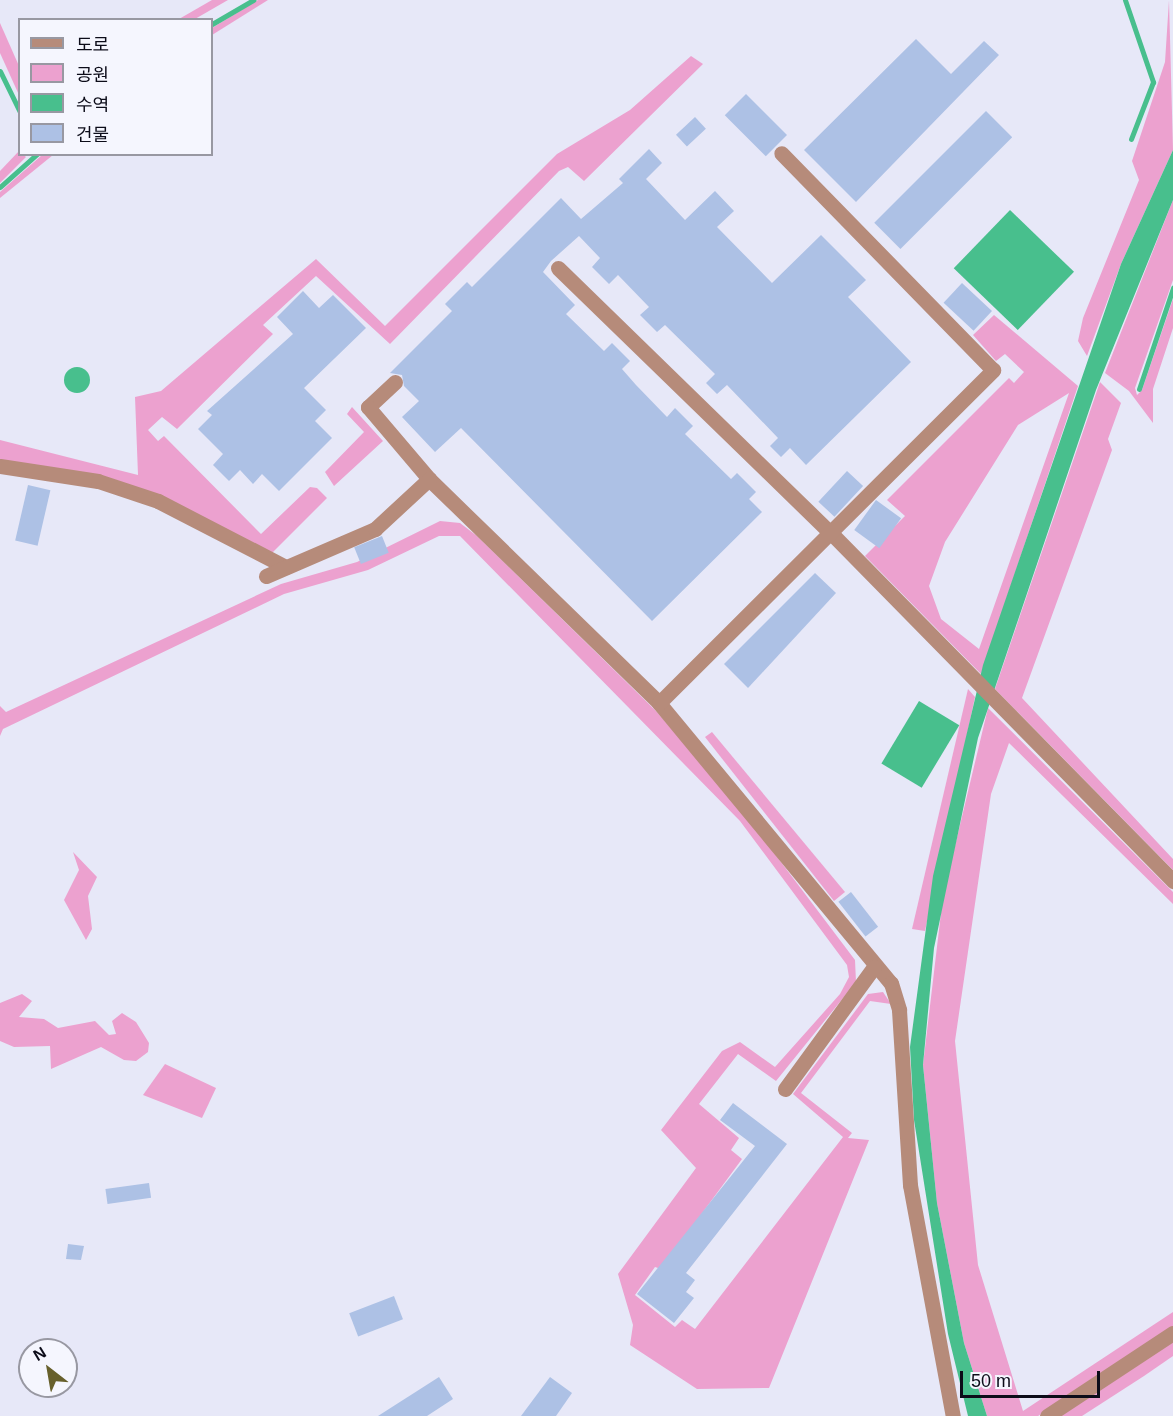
<!DOCTYPE html>
<meta charset="utf-8">
<style>
body{margin:0}
#map{position:relative;width:1173px;height:1416px;overflow:hidden;background:#e7e8f8;font-family:Arial,"Noto Sans KR",sans-serif}
div>[style]{position:absolute}
.green>*{inset:0;background:#eca1cf}
.water>*{inset:0;background:#48bf8d;transform-origin:0 0}
.round{border-radius:50%}
.stream>*{height:5px;margin:-2.5px;padding:0 2.5px;transform-origin:2.5px;border-radius:2.5px;background:#48bf8d}
.building>*{inset:0;background:#adc1e5;transform-origin:0 0}
.minor>*{height:15px;margin:-7.5px;padding:0 7.5px;transform-origin:7.5px;border-radius:7.5px;background:#b68b7a}
span{translate:-50% -50%;white-space:nowrap;text-align:center;line-height:1.15;-webkit-text-stroke:5px #f5f6fe;paint-order:stroke}
.legend{position:absolute;left:18px;top:18px;width:195px;height:138px;box-sizing:border-box;background:#f5f6fe;border:2px solid #9898a2;margin:0;padding:8px 10px;list-style:none;font-size:18px;color:#0c0c19}
.legend li{display:flex;align-items:center;gap:12px;height:30px}
.legend b{width:30px;border:2px solid #9898a2}
.north{position:absolute;left:18px;top:1338px;width:60px;height:60px;box-sizing:border-box;background:#f5f6fe;border:2px solid #9898a2;border-radius:50%;rotate:329deg;font-size:16px;font-weight:700;line-height:24px;text-align:center;color:#0c0c19}
.north::after{content:'';display:block;margin:auto;width:21px;height:27px;background:#67602c;clip-path:polygon(50% 0,100% 100%,50% 72%,0 100%)}
.scale{position:absolute;left:960px;top:1371px;width:140px;height:27px;box-sizing:border-box;border:3px solid #0c0c19;border-top:0;padding-left:8px;font-size:18px;line-height:21px;white-space:nowrap;color:#0c0c19;-webkit-text-stroke:4px #f5f6fe;paint-order:stroke}
</style>
<div id="map">
<div class="green">
<i style="clip-path:polygon(212px 0,228px 0,195px 19px,179px 19px)"></i>
<i style="clip-path:polygon(258px 0,268px 0,212px 35px,212px 28px)"></i>
<i style="clip-path:polygon(1169px 0,1173px 150px,1121px 264px,1087px 356px,1078px 341px,1083px 318px,1139px 180px,1132px 161px,1165px 62px)"></i>
<i style="clip-path:polygon(0 23px,19px 66px,19px 95px,0 53px)"></i>
<i style="clip-path:polygon(691px 56px,703px 64px,584px 181px,568px 167px,559px 171px,390px 344px,316px 276px,263px 325px,273px 334px,177px 429px,162px 417px,148px 430px,158px 441px,164px 436px,261px 534px,310px 487px,317px 488px,327px 498px,272px 553px,97px 476px,0 460px,0 440px,138px 475px,135px 397px,161px 391px,316px 259px,385px 326px,557px 154px,630px 110px)"></i>
<i style="clip-path:polygon(19px 151px,26px 157px,0 183px,0 171px)"></i>
<i style="clip-path:polygon(42px 155px,53px 155px,0 198px,0 192px)"></i>
<i style="clip-path:polygon(1173px 200px,1173px 280px,1135px 388px,1137px 395px,1142px 390px,1173px 299px,1173px 328px,1153px 389px,1153px 423px,1129px 391px,1105px 373px)"></i>
<i style="clip-path:polygon(evenodd,994px 315px,1078px 386px,981px 674px,865px 556px,905px 516px,887px 500px,1009px 378px,1014px 383px,1024px 372px,1005px 354px,996px 361px,973px 335px,994px 315px,1069px 393px,979px 649px,941px 619px,929px 586px,945px 542px,1018px 425px,1069px 393px)"></i>
<i style="clip-path:polygon(1100px 382px,1121px 403px,1108px 439px,1112px 450px,1022px 698px,1173px 859px,1173px 870px,995px 689px)"></i>
<i style="clip-path:polygon(352px 407px,383px 441px,334px 486px,325px 472px,364px 432px,347px 414px)"></i>
<i style="clip-path:polygon(440px 521px,460px 523px,477px 536px,656px 711px,740px 808px,855px 960px,856px 982px,776px 1081px,738px 1054px,699px 1104px,739px 1138px,731px 1150px,742px 1159px,661px 1269px,655px 1267px,635px 1295px,675px 1327px,682px 1320px,695px 1329px,843px 1137px,793px 1094px,868px 994px,883px 992px,891px 1004px,870px 1001px,801px 1093px,852px 1133px,848px 1138px,869px 1140px,769px 1388px,697px 1389px,630px 1345px,633px 1325px,618px 1274px,696px 1168px,661px 1130px,722px 1051px,740px 1042px,775px 1067px,840px 994px,849px 977px,847px 965px,740px 821px,460px 536px,439px 536px,368px 570px,284px 594px,3px 729px,0 736px,0 706px,6px 712px,281px 584px,357px 562px)"></i>
<i style="clip-path:polygon(968px 689px,975px 697px,925px 931px,912px 929px)"></i>
<i style="clip-path:polygon(988px 708px,1173px 892px,1173px 904px,1009px 743px,991px 794px,955px 1041px,978px 1265px,1023px 1411px,1173px 1312px,1173px 1328px,1038px 1416px,987px 1416px,964px 1343px,937px 1203px,923px 1065px,943px 896px)"></i>
<i style="clip-path:polygon(712px 732px,845px 892px,834px 901px,705px 737px)"></i>
<i style="clip-path:polygon(73px 852px,97px 877px,88px 896px,92px 929px,86px 940px,64px 900px,79px 870px)"></i>
<i style="clip-path:polygon(22px 994px,32px 1001px,19px 1017px,44px 1019px,58px 1028px,95px 1021px,109px 1035px,116px 1034px,112px 1021px,122px 1013px,136px 1022px,149px 1043px,148px 1052px,136px 1061px,124px 1060px,101px 1047px,51px 1069px,50px 1046px,14px 1047px,0 1041px,0 1003px)"></i>
<i style="clip-path:polygon(165px 1064px,216px 1088px,202px 1118px,143px 1095px)"></i>
<i style="clip-path:polygon(1173px 1341px,1173px 1356px,1144px 1376px,1082px 1416px,1058px 1416px)"></i>
</div>
<div class="water">
<i style="clip-path:polygon(1173px 150px,1173px 200px,1096px 390px,978px 738px,934px 948px,923px 1065px,937px 1203px,964px 1343px,987px 1416px,968px 1416px,948px 1334px,914px 1120px,910px 1047px,933px 876px,983px 665px,1121px 264px)"></i>
<i style="left:1010px;top:210px;width:89px;height:81px;rotate:44deg"></i>
<i class="round" style="left:64px;top:367px;width:26px;height:26px"></i>
<i style="left:919px;top:701px;width:47px;height:73px;rotate:31deg"></i>
</div>
<div class="stream">
<i style="left:1125px;top:0;width:87px;rotate:71.1deg"></i>
<i style="left:1153px;top:82px;width:61px;rotate:111.1deg"></i>
<i style="left:212px;top:24px;width:48px;rotate:-30.3deg"></i>
<i style="left:0;top:71px;width:46px;rotate:64deg"></i>
<i style="left:0;top:187px;width:50px;rotate:-41.7deg"></i>
<i style="left:1139px;top:389px;width:107px;rotate:-71.4deg"></i>
</div>
<div class="building">
<i style="clip-path:polygon(916px 39px,951px 74px,984px 41px,999px 55px,856px 202px,804px 150px)"></i>
<i style="left:746px;top:94px;width:58px;height:30px;rotate:45deg"></i>
<i style="left:986px;top:111px;width:37px;height:158px;rotate:45deg"></i>
<i style="left:695px;top:117px;width:16px;height:26px;rotate:47deg"></i>
<i style="clip-path:polygon(649px 149px,662px 163px,646px 179px,685px 220px,715px 191px,734px 211px,717px 227px,772px 283px,821px 235px,866px 280px,848px 297px,911px 362px,806px 465px,790px 448px,781px 457px,770px 446px,778px 438px,727px 385px,717px 394px,706px 383px,715px 374px,665px 325px,657px 332px,640px 315px,649px 307px,618px 275px,609px 284px,592px 267px,600px 258px,579px 236px,551px 261px,543px 272px,575px 305px,566px 314px,604px 351px,612px 343px,630px 361px,622px 369px,636px 385px,667px 417px,675px 408px,693px 426px,685px 434px,731px 479px,737px 473px,756px 492px,749px 499px,762px 512px,652px 621px,461px 428px,435px 452px,402px 417px,419px 401px,404px 386px,402px 375px,390px 373px,452px 311px,445px 304px,467px 282px,472px 287px,561px 198px,581px 219px,623px 183px,619px 179px)"></i>
<i style="left:962px;top:283px;width:41px;height:27px;rotate:43deg"></i>
<i style="clip-path:polygon(303px 291px,319px 308px,333px 295px,366px 328px,304px 388px,326px 410px,315px 421px,332px 438px,279px 491px,262px 474px,253px 484px,240px 470px,229px 481px,213px 465px,223px 454px,198px 429px,212px 415px,207px 411px,293px 334px,277px 317px)"></i>
<i style="left:847px;top:471px;width:22px;height:42px;rotate:43deg"></i>
<i style="left:28px;top:485px;width:23px;height:57px;rotate:13deg"></i>
<i style="left:876px;top:500px;width:31px;height:37px;rotate:36deg"></i>
<i style="left:382px;top:536px;width:18px;height:30px;rotate:68deg"></i>
<i style="clip-path:polygon(815px 573px,836px 593px,748px 688px,724px 664px)"></i>
<i style="left:851px;top:892px;width:44px;height:16px;rotate:52deg"></i>
<i style="clip-path:polygon(733px 1103px,787px 1144px,686px 1273px,695px 1280px,686px 1292px,694px 1298px,674px 1323px,637px 1294px,755px 1146px,720px 1120px)"></i>
<i style="left:149px;top:1183px;width:15px;height:44px;rotate:82deg"></i>
<i style="clip-path:polygon(68px 1244px,84px 1246px,81px 1260px,66px 1259px)"></i>
<i style="left:394px;top:1296px;width:25px;height:48px;rotate:69deg"></i>
<i style="clip-path:polygon(439px 1377px,453px 1399px,427px 1416px,378px 1416px)"></i>
<i style="clip-path:polygon(550px 1377px,572px 1393px,556px 1416px,521px 1416px)"></i>
</div>
<div class="minor">
<i style="left:558px;top:268px;width:382px;rotate:44.2deg"></i>
<i style="left:832px;top:534px;width:487px;rotate:45.5deg"></i>
<i style="left:395px;top:382px;width:37px;rotate:137deg"></i>
<i style="left:368px;top:407px;width:94px;rotate:49.7deg"></i>
<i style="left:429px;top:479px;width:321px;rotate:44.2deg"></i>
<i style="left:659px;top:703px;width:364px;rotate:50.4deg"></i>
<i style="left:891px;top:983px;width:28px;rotate:73deg"></i>
<i style="left:899px;top:1010px;width:175px;rotate:86.4deg"></i>
<i style="left:910px;top:1185px;width:235px;rotate:79.5deg"></i>
<i style="left:0;top:466px;width:99px;rotate:8.7deg"></i>
<i style="left:98px;top:481px;width:63px;rotate:18.4deg"></i>
<i style="left:158px;top:501px;width:144px;rotate:27.3deg"></i>
<i style="left:266px;top:576px;width:119px;rotate:-23.3deg"></i>
<i style="left:375px;top:529px;width:74px;rotate:-42.8deg"></i>
<i style="left:659px;top:703px;width:472px;rotate:-44.9deg"></i>
<i style="left:993px;top:370px;width:303px;rotate:-134.3deg"></i>
<i style="left:785px;top:1089px;width:151px;rotate:-53.9deg"></i>
<i style="left:1047px;top:1416px;width:151px;rotate:-33.4deg"></i>
</div>
<ul class="legend">
<li><b style="height:8px;background:#b68b7a"></b>도로</li>
<li><b style="height:16px;background:#eca1cf"></b>공원</li>
<li><b style="height:16px;background:#48bf8d"></b>수역</li>
<li><b style="height:16px;background:#adc1e5"></b>건물</li>
</ul>
<div class="north">N</div>
<div class="scale">50 m</div>
</div>
